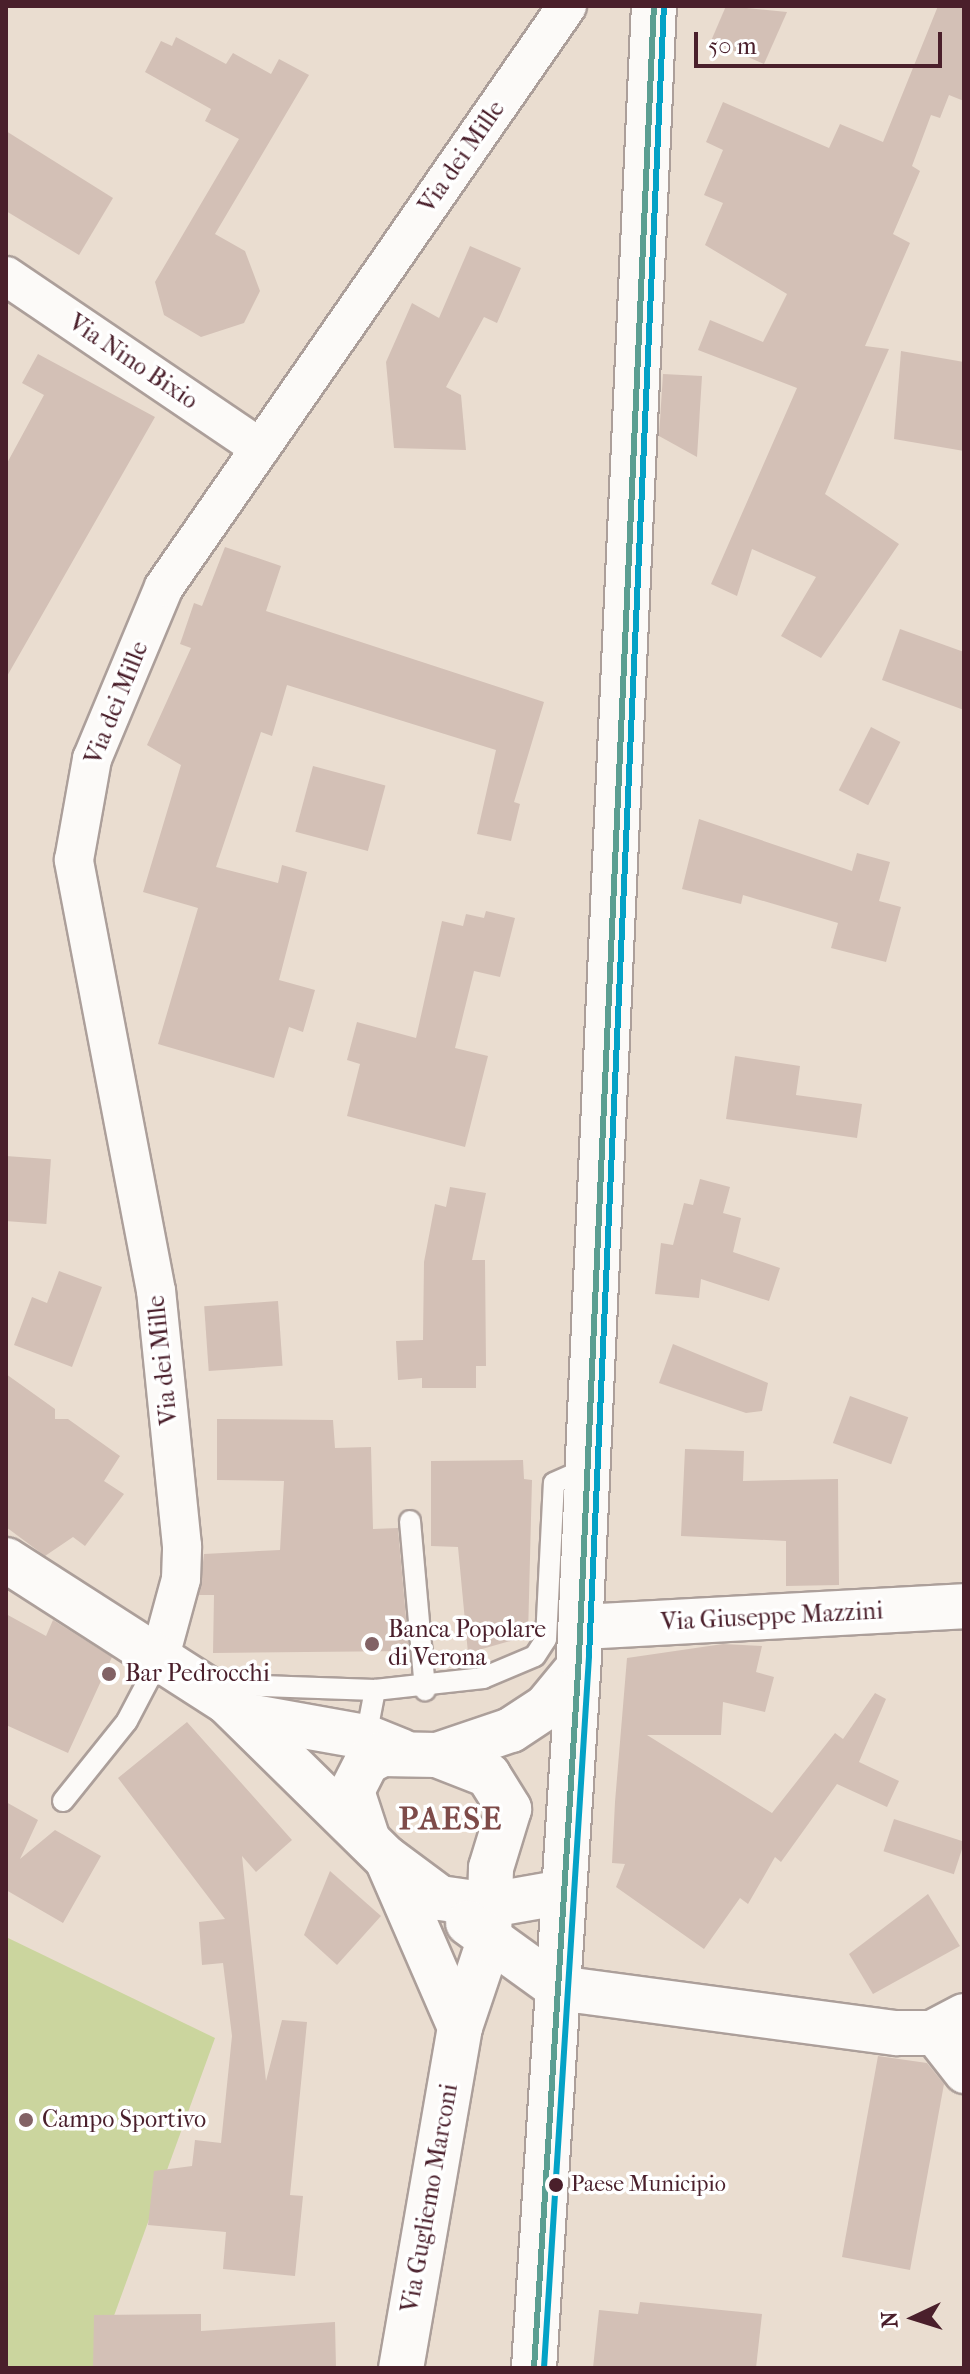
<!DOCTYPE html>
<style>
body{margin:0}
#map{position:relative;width:970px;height:2374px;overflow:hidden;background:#eaddd0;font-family:"IM FELL French Canon",serif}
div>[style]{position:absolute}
.green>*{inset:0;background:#cbd59e}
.building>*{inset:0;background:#d3c0b6;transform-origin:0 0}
.roads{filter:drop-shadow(2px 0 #ac9f9a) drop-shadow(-2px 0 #ac9f9a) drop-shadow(0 2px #ac9f9a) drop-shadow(0 -2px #ac9f9a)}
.service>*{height:20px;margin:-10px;padding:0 10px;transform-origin:10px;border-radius:10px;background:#fcfaf8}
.minor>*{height:38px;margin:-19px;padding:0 19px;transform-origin:19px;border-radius:19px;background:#fcfaf8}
.tertiary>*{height:44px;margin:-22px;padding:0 22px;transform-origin:22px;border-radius:22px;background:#fcfaf8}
.primary>*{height:44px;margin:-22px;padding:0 22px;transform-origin:22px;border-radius:22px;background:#fcfaf8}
.bus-1>*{height:6px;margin:-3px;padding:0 3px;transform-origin:3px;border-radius:3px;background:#5b9e92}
.bus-2>*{height:6px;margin:-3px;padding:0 3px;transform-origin:3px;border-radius:3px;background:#04a2c6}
.dots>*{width:22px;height:22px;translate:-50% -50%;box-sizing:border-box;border:4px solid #fff;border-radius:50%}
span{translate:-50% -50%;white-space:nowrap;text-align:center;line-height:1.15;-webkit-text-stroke:7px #fff;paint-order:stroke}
.bus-label{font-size:22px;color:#4a1f2b}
.left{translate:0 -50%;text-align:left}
.street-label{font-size:24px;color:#4a1f2b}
.poi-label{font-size:24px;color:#4a1f2b}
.district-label{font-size:32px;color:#7e4b49;font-weight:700;letter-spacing:2px}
.frame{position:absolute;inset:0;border:8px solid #4a1f2b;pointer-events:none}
.north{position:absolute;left:874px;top:2278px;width:80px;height:80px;-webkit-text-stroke:6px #fff;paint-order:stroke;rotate:266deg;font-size:22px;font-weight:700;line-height:32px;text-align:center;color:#4a1f2b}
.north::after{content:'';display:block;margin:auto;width:28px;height:36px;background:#4a1f2b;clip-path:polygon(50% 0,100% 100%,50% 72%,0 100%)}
.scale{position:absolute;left:694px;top:32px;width:248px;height:36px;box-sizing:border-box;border:4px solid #4a1f2b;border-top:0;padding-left:10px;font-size:24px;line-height:28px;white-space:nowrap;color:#4a1f2b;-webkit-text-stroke:6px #fff;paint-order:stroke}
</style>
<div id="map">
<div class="green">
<i style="clip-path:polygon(6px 1937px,215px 2038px,95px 2368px,6px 2368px)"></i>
</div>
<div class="building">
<i style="clip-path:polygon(726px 6px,787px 12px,764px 64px,711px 41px)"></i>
<i style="clip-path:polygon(938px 6px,964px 6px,964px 101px,949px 95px,940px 118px,931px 115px,912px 166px,920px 171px,893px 234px,910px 243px,865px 346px,889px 349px,825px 494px,899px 544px,821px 658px,781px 636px,816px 577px,752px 549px,737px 596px,711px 584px,797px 388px,698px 350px,710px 320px,763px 342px,787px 294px,705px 245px,723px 203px,704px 195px,723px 150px,706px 142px,723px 102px,829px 148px,840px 124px,883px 142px)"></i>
<i style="clip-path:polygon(176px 37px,226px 64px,233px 53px,271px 74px,279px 59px,309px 75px,215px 234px,245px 251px,260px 291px,244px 323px,201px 337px,164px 315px,155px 282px,239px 139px,205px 121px,211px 109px,145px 72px,161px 41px,172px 46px)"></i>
<i style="clip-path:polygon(6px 131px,113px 198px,79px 255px,6px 211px)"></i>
<i style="clip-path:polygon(470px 246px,521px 268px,497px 323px,484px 317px,446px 387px,461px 395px,466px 450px,394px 448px,386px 362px,412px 303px,439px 318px)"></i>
<i style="clip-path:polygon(901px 351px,964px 362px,964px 451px,894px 439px)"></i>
<i style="clip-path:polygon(38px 354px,155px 417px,6px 678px,6px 465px,44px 395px,22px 383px)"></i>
<i style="clip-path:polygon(663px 374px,702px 376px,697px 457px,659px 436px)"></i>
<i style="clip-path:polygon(225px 547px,281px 566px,266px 611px,544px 702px,514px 802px,520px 804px,511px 841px,477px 834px,496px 750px,287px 685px,272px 736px,261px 732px,216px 867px,278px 883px,282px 865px,307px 872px,279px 980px,315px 990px,303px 1032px,289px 1027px,274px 1078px,158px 1044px,198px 908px,143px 892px,181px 765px,147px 745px,191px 648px,180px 644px,194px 603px,202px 606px)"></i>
<i style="clip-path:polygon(900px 629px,964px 652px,964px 710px,882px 680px)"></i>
<i style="left:871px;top:727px;width:33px;height:71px;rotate:27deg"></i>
<i style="left:313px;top:766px;width:75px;height:68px;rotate:15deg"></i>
<i style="clip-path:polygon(699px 819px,852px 871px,857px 853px,890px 862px,879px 901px,901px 907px,886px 962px,831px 948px,838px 923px,743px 895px,741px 904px,682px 889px)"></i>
<i style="clip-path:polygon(486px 911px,515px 918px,500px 977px,474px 971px,455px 1048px,488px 1056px,465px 1147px,347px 1116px,360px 1064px,347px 1060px,357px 1022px,416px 1038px,442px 921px,463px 926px,466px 914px,484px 918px)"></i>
<i style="clip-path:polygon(735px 1056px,800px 1066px,796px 1095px,862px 1104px,857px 1138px,726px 1119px)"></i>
<i style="left:6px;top:1156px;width:45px;height:65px;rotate:4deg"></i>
<i style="clip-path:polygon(700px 1179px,730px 1187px,723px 1213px,741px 1218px,733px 1252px,780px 1268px,769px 1301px,701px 1279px,699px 1298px,655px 1294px,661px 1243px,673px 1245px,684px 1203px,693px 1205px)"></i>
<i style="clip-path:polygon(450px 1187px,486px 1193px,472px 1260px,485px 1260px,486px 1366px,476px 1366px,476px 1388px,422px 1388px,422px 1378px,398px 1380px,396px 1341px,423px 1340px,424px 1262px,435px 1204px,446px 1207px)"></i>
<i style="clip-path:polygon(59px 1271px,102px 1287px,72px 1367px,14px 1345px,32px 1297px,47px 1303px)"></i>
<i style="left:278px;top:1301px;width:65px;height:74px;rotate:86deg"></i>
<i style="clip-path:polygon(673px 1344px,768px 1383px,762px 1411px,746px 1413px,659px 1383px)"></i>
<i style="clip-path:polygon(6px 1374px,55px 1409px,55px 1419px,68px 1419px,120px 1456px,104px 1481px,124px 1494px,85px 1546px,73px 1537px,45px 1556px,6px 1527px)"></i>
<i style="left:850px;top:1396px;width:62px;height:50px;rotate:20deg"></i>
<i style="clip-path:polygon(217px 1419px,333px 1420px,335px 1448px,371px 1447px,373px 1529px,398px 1528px,409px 1651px,213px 1653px,214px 1595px,199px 1595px,204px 1554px,280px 1550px,284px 1481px,217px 1480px)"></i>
<i style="clip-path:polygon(685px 1449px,744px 1451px,743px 1481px,838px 1479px,839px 1585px,786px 1586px,786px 1541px,681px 1536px)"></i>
<i style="clip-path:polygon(523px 1460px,524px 1479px,532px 1480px,528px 1636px,468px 1653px,458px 1547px,431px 1546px,431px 1461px)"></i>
<i style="clip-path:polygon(6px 1614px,46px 1636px,53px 1620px,112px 1657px,68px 1753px,6px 1725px)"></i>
<i style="clip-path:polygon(723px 1644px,762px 1646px,756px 1672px,774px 1677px,765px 1712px,723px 1702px,721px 1735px,647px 1735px,772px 1813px,835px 1733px,843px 1739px,875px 1693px,886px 1699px,859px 1762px,899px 1781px,887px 1807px,837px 1784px,781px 1862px,775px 1857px,748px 1904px,740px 1898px,704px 1949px,616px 1887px,625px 1864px,612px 1863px,615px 1802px,627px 1658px)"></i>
<i style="clip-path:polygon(187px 1722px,292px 1840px,256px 1872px,242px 1856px,266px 2081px,282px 2020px,307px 2022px,290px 2195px,303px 2196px,295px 2276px,223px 2269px,226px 2232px,148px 2225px,154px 2171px,192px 2166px,195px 2140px,221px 2143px,232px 2036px,223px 1963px,202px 1965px,199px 1922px,225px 1919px,118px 1778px)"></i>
<i style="clip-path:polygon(6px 1802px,38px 1820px,20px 1859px,55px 1830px,101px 1856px,63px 1923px,6px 1890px)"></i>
<i style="left:894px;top:1819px;width:74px;height:34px;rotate:18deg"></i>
<i style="clip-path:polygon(330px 1871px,381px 1916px,337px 1965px,304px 1935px)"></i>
<i style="clip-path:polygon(928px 1894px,960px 1946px,873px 1994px,849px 1954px)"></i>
<i style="clip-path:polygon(878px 2056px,927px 2063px,944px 2084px,910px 2270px,842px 2257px)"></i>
<i style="clip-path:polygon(640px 2302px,762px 2314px,756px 2368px,593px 2368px,599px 2310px,638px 2314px)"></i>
<i style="clip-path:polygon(201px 2314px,201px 2331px,335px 2322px,336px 2368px,93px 2368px,94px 2315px)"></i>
</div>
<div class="roads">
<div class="service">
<i style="left:410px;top:1521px;width:170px;rotate:84.9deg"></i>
<i style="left:226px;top:1701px;width:18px;rotate:-63deg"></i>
<i style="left:234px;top:1685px;width:141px;rotate:2deg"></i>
<i style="left:366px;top:1737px;width:48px;rotate:-79.2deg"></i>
<i style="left:375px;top:1690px;width:109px;rotate:-6.3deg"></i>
<i style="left:483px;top:1678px;width:56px;rotate:-22.9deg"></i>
<i style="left:535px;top:1656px;width:20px;rotate:-57deg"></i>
<i style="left:546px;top:1639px;width:156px;rotate:-87.1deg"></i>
<i style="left:554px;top:1483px;width:36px;rotate:-24deg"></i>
<i style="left:63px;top:1801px;width:102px;rotate:-51.3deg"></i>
<i style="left:127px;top:1721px;width:69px;rotate:-62.3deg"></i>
</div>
<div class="minor">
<i style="left:6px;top:276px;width:307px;rotate:34.1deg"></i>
<i style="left:159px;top:1660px;width:84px;rotate:-74.8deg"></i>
<i style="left:181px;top:1579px;width:33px;rotate:-88deg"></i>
<i style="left:182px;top:1546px;width:256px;rotate:-95.8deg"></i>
<i style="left:156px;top:1291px;width:439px;rotate:-100.8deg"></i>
<i style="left:74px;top:860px;width:103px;rotate:-79.9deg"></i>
<i style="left:92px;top:759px;width:186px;rotate:-67.3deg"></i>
<i style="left:164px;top:587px;width:707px;rotate:-55.25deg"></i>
<i style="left:932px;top:2033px;width:52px;rotate:52deg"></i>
</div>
<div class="tertiary">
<i style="left:6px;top:1560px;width:261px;rotate:32.7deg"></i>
<i style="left:226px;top:1701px;width:224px;rotate:44.5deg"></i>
<i style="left:386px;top:1858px;width:67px;rotate:36.5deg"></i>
<i style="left:440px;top:1898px;width:50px;rotate:8deg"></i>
<i style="left:490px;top:1905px;width:75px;rotate:-10deg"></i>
<i style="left:581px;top:1627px;width:384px;rotate:-3.1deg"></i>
<i style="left:242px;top:1715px;width:126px;rotate:10.1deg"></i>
<i style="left:366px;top:1737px;width:38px;rotate:22deg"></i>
<i style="left:437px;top:1755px;width:78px;rotate:-18.7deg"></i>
<i style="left:511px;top:1730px;width:42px;rotate:-33.3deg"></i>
<i style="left:546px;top:1707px;width:50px;rotate:-50.6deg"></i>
<i style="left:368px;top:1840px;width:52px;rotate:-108.1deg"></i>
<i style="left:352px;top:1791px;width:33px;rotate:-63deg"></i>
<i style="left:367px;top:1762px;width:17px;rotate:-28deg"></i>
<i style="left:382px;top:1754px;width:55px;rotate:1deg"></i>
<i style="left:437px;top:1755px;width:55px;rotate:21.4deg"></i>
<i style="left:488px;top:1775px;width:40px;rotate:58deg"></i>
<i style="left:509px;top:1809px;width:62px;rotate:107deg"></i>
<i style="left:491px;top:1868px;width:73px;rotate:91.6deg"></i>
<i style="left:489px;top:1941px;width:91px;rotate:108.6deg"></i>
<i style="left:460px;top:2027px;width:346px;rotate:99.8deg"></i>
<i style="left:389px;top:1864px;width:178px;rotate:66.5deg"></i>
<i style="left:468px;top:1923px;width:111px;rotate:35.8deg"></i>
<i style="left:558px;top:1988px;width:342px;rotate:7.6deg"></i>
<i style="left:897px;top:2033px;width:35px"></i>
<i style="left:932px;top:2033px;width:36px;rotate:-28deg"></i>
</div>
<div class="primary">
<i style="left:534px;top:2368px;width:713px;rotate:-86.38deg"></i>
<i style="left:579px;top:1656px;width:1652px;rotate:-87.4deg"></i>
</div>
</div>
<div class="bus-1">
<i style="left:534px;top:2368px;width:713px;rotate:-86.38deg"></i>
<i style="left:579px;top:1656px;width:1652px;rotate:-87.4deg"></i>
</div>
<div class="bus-2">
<i style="left:544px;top:2368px;width:713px;rotate:-86.38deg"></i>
<i style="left:589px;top:1656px;width:1652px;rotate:-87.4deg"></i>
</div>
<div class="dots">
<i style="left:372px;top:1644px;background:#826265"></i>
<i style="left:109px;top:1674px;background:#826265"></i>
<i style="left:26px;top:2120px;background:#826265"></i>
<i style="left:556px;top:2185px;background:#4a1f2b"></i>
</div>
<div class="bus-label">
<span class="left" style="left:571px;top:2185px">Paese Municipio</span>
</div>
<div class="street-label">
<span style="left:462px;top:157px;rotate:-55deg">Via dei Mille</span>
<span style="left:133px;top:362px;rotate:34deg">Via Nino Bixio</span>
<span style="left:117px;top:703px;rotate:-68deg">Via dei Mille</span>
<span style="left:163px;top:1360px;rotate:-96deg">Via dei Mille</span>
<span style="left:772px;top:1617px;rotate:-3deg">Via Giuseppe Mazzini</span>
<span style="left:430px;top:2198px;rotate:-80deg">Via Gugliemo Marconi</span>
</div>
<div class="poi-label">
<span class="left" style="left:388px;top:1644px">Banca Popolare<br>di Verona</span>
<span class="left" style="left:125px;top:1674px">Bar Pedrocchi</span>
<span class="left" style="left:42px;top:2120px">Campo Sportivo</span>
</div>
<div class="district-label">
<span style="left:451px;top:1819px">PAESE</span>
</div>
<div class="frame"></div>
<div class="north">N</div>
<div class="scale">50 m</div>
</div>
